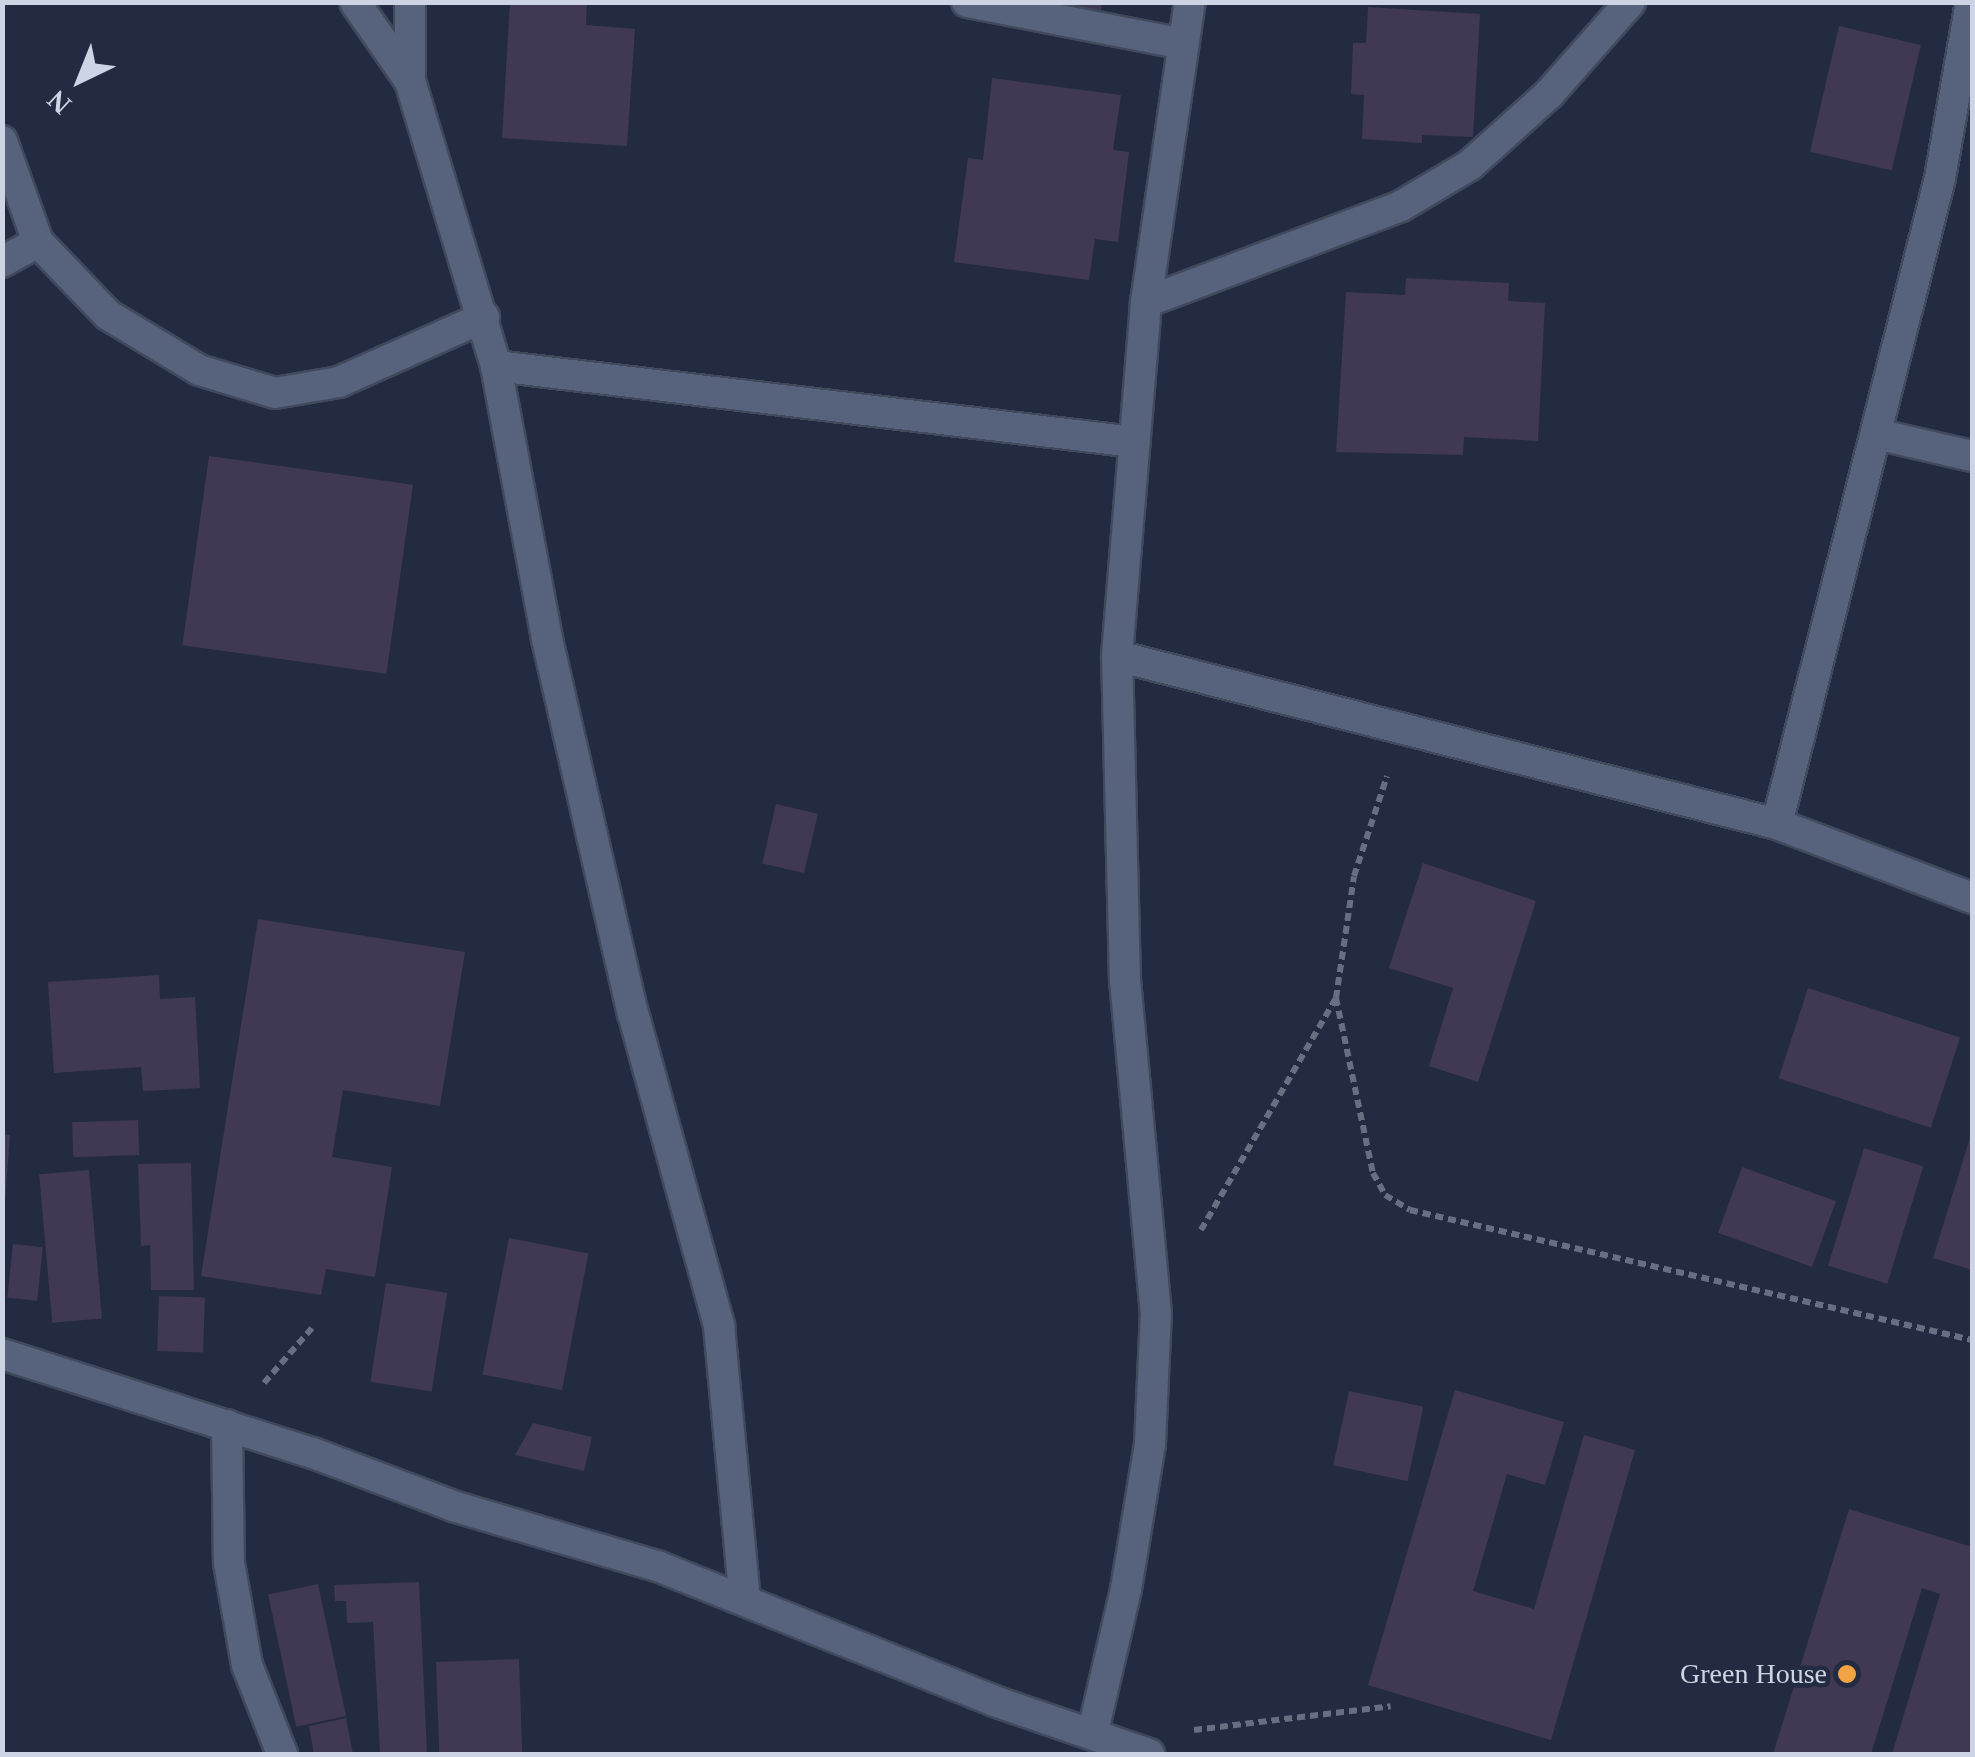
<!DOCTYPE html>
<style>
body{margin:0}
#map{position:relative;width:1975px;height:1757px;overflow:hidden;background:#222b42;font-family:"Times New Roman",serif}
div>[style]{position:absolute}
.building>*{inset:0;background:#413853;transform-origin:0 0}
.path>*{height:6px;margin-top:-3px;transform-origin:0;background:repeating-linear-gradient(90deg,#677083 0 8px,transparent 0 13px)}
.roads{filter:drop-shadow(2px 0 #41495c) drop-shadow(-2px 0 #41495c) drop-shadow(0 2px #41495c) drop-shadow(0 -2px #41495c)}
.street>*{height:30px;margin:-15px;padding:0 15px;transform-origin:15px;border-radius:15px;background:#57627d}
.secondary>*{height:30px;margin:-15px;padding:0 15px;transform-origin:15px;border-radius:15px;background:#57627d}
.dots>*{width:28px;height:28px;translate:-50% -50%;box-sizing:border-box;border:5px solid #222b42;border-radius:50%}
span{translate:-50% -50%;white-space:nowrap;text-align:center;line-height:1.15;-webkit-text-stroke:9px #222b42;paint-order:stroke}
.poi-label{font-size:28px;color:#cdd4e3}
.right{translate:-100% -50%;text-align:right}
.frame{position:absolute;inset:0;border:5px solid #cdd4e3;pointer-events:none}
.north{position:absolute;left:30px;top:30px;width:100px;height:100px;-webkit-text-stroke:8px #222b42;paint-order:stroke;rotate:223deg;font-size:28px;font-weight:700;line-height:40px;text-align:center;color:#cdd4e3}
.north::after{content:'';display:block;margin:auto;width:35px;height:45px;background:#cdd4e3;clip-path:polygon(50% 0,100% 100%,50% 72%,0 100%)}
</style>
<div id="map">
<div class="building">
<i style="clip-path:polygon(510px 2px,587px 2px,586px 25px,635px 29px,627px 146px,502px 138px)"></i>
<i style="clip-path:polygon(1034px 2px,1102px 2px,1100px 18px)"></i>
<i style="clip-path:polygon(1368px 7px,1480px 14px,1473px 137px,1422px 135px,1422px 143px,1362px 139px,1364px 95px,1351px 94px,1353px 43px,1366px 43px)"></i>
<i style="left:1839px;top:26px;width:84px;height:129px;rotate:13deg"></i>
<i style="clip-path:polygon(992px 78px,1121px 95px,1113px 150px,1129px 152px,1118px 242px,1095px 239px,1089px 280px,954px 262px,968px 158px,983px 160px)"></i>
<i style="clip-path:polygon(1406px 278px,1509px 283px,1508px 301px,1545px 303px,1538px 441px,1464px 437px,1463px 455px,1336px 452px,1346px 292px,1405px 295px)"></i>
<i style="left:209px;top:456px;width:206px;height:191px;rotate:8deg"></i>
<i style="left:776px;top:804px;width:43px;height:61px;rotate:13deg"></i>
<i style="clip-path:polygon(1423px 863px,1536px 901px,1478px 1082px,1429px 1066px,1453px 988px,1389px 968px)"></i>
<i style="clip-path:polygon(258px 919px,465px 952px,440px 1106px,343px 1090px,332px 1157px,392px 1167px,375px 1277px,326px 1269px,321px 1295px,201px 1276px)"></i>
<i style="clip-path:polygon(159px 975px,160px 999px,195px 997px,200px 1088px,143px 1091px,141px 1067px,54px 1073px,48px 982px)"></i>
<i style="left:1808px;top:988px;width:160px;height:95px;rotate:18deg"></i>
<i style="left:138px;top:1120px;width:35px;height:66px;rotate:88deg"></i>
<i style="clip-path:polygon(1972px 1131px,1972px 1270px,1933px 1258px)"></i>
<i style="clip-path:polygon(2px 1134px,10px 1135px,5px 1203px,2px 1203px)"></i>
<i style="left:1864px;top:1148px;width:62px;height:123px;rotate:17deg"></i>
<i style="clip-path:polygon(191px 1163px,194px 1290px,151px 1290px,150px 1245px,141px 1246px,138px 1164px)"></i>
<i style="left:1742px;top:1167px;width:100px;height:70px;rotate:20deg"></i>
<i style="left:89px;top:1170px;width:149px;height:50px;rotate:85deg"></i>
<i style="left:509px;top:1238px;width:81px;height:139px;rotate:11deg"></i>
<i style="left:13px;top:1244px;width:30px;height:54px;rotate:6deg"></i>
<i style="left:386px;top:1283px;width:62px;height:100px;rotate:9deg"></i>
<i style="left:159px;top:1296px;width:46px;height:55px;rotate:2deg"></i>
<i style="clip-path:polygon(1455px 1390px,1564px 1422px,1545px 1485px,1507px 1474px,1473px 1591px,1534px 1609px,1584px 1435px,1635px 1450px,1551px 1740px,1368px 1685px)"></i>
<i style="left:1349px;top:1391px;width:76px;height:76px;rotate:12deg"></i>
<i style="clip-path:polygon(533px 1423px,592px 1437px,584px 1471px,515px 1455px)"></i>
<i style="clip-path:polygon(1849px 1509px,1972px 1547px,1972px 1754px,1892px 1754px,1940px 1594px,1922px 1588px,1871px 1754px,1773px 1754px)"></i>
<i style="clip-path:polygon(419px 1582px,427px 1754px,380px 1754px,373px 1622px,347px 1623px,346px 1601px,335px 1601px,334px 1585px)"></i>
<i style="left:318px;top:1584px;width:135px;height:51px;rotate:78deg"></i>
<i style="left:519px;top:1659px;width:95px;height:83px;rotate:88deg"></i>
<i style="clip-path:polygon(346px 1718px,353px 1754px,314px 1754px,309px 1726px)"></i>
</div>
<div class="path">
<i style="left:1336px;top:998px;width:179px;rotate:78.1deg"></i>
<i style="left:1373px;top:1173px;width:25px;rotate:61deg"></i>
<i style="left:1385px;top:1195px;width:29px;rotate:31deg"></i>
<i style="left:1410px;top:1210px;width:577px;rotate:13.02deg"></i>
<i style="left:1201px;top:1230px;width:268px;rotate:-59.8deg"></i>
<i style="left:1336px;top:998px;width:123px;rotate:-81.6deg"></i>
<i style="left:1354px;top:876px;width:105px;rotate:-71.7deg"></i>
<i style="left:264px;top:1383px;width:73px;rotate:-48.9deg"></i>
<i style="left:1194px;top:1730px;width:198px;rotate:-6.9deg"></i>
</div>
<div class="roads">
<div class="street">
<i style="left:355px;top:2px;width:96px;rotate:55.2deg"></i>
<i style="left:410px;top:2px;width:79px;rotate:90deg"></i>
<i style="left:410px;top:81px;width:298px;rotate:73.2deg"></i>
<i style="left:496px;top:366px;width:278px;rotate:79.4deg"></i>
<i style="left:547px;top:639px;width:384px;rotate:77.1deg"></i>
<i style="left:633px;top:1013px;width:325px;rotate:74.6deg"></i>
<i style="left:719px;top:1326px;width:274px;rotate:84.6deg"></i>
<i style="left:967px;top:2px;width:220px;rotate:11deg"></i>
<i style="left:2px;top:141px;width:107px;rotate:70.4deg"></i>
<i style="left:38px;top:242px;width:101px;rotate:46.2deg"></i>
<i style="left:108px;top:315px;width:106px;rotate:31.1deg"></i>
<i style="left:199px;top:370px;width:79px;rotate:16.8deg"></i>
<i style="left:275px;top:393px;width:65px;rotate:-9.8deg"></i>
<i style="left:339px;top:382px;width:159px;rotate:-24.1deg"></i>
<i style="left:2px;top:262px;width:41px;rotate:-29.1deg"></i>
<i style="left:1146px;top:302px;width:272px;rotate:-20.6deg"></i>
<i style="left:1401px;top:206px;width:80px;rotate:-30.7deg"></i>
<i style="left:1470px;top:165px;width:106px;rotate:-41.9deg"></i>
<i style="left:1549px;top:94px;width:123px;rotate:-48.6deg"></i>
<i style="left:496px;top:366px;width:643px;rotate:6.79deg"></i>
<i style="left:1876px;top:434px;width:98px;rotate:12.9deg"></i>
<i style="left:1117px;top:656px;width:681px;rotate:14.28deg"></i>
<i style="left:1777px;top:824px;width:209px;rotate:20.8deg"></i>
<i style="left:1777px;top:824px;width:666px;rotate:-75.84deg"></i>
<i style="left:1940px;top:178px;width:179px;rotate:-80deg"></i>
<i style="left:227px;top:1425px;width:138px;rotate:89.2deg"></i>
<i style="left:229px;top:1563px;width:104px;rotate:80deg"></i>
<i style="left:247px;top:1665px;width:96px;rotate:68.5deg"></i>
<i style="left:1093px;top:1731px;width:146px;rotate:-76.9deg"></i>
<i style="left:1126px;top:1589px;width:147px;rotate:-80.6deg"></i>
<i style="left:1150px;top:1444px;width:130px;rotate:-87.4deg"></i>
<i style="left:1156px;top:1314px;width:334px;rotate:-95.3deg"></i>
<i style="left:1125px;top:981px;width:325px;rotate:-91.4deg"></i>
<i style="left:1117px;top:656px;width:355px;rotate:-85.3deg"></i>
<i style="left:1146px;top:302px;width:303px;rotate:-81.7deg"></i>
</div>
<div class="secondary">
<i style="left:2px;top:1354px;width:326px;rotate:17.7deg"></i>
<i style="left:313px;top:1453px;width:150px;rotate:20.7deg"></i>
<i style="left:453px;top:1506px;width:213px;rotate:16.4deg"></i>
<i style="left:657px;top:1566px;width:363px;rotate:21.8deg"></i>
<i style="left:994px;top:1701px;width:164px;rotate:18.9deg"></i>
</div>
</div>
<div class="dots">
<i style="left:1847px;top:1674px;background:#f3a442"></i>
</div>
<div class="poi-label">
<span class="right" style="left:1827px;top:1674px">Green House</span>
</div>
<div class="frame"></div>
<div class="north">N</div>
</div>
